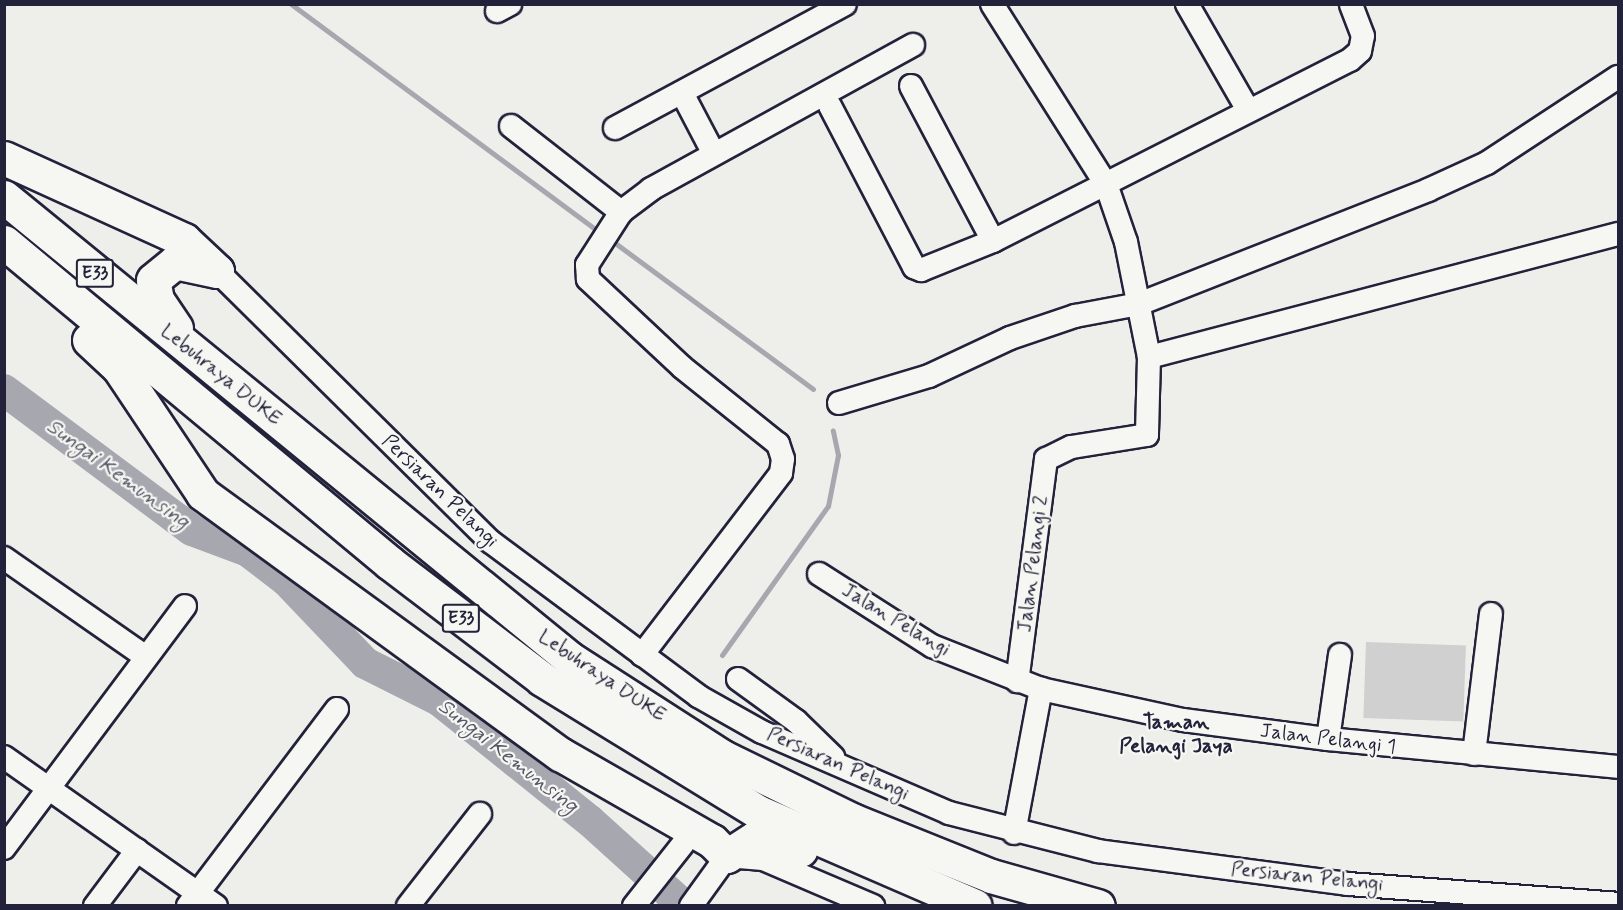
<!DOCTYPE html>
<style>
body{margin:0}
#map{position:relative;width:1623px;height:910px;overflow:hidden;background:#eeeeeb;font-family:Mynerve,sans-serif}
div>[style]{position:absolute}
.green>*{inset:0;background:#d0d0d1;transform-origin:0 0}
.stream>*{height:5px;margin:-2.5px;padding:0 2.5px;transform-origin:2.5px;border-radius:2.5px;background:#a7a7af}
.river>*{height:32px;margin:-16px;padding:0 16px;transform-origin:16px;border-radius:16px;background:#a7a7af}
.roads{filter:drop-shadow(2px 0 #22223b) drop-shadow(-2px 0 #22223b) drop-shadow(0 2px #22223b) drop-shadow(0 -2px #22223b)}
.minor>*{height:22px;margin:-11px;padding:0 11px;transform-origin:11px;border-radius:11px;background:#f6f6f2}
.highway>*{height:33px;margin:-16.5px;padding:0 16.5px;transform-origin:16.5px;border-radius:16.5px;background:#f6f6f2}
span{translate:-50% -50%;white-space:nowrap;text-align:center;line-height:1.15;-webkit-text-stroke:4.5px #f6f6f2;paint-order:stroke}
.shield-label span{padding:2px 4px;background:#f6f6f2;border:2px solid;border-radius:4px;-webkit-text-stroke-width:0}
.shield-label{font-size:18px;color:#22223b;font-weight:700}
.street-label{font-size:20px;color:#22223b}
.water-label{font-size:21px;color:#575769;font-style:italic}
.neighbourhood-label{font-size:21px;color:#22223b;font-weight:700}
.frame{position:absolute;inset:0;border:6px solid #22223b;pointer-events:none}
</style>
<div id="map">
<div class="green">
<i style="left:1366px;top:642px;width:100px;height:76px;rotate:2deg"></i>
</div>
<div class="stream">
<i style="left:291px;top:4px;width:385px;rotate:36.5deg"></i>
<i style="left:611px;top:240px;width:251px;rotate:36.4deg"></i>
<i style="left:722px;top:655px;width:183px;rotate:-54.6deg"></i>
<i style="left:828px;top:506px;width:52px;rotate:-78.9deg"></i>
<i style="left:838px;top:455px;width:25px;rotate:-102deg"></i>
</div>
<div class="river">
<i style="left:4px;top:390px;width:234px;rotate:36.7deg"></i>
<i style="left:192px;top:530px;width:60px;rotate:20.6deg"></i>
<i style="left:248px;top:551px;width:49px;rotate:37.6deg"></i>
<i style="left:287px;top:581px;width:113px;rotate:46.4deg"></i>
<i style="left:365px;top:663px;width:83px;rotate:26.6deg"></i>
<i style="left:439px;top:700px;width:193px;rotate:38.7deg"></i>
<i style="left:590px;top:821px;width:127px;rotate:42.1deg"></i>
</div>
<div class="roads">
<div class="minor">
<i style="left:992px;top:4px;width:213px;rotate:57.7deg"></i>
<i style="left:1106px;top:184px;width:61px;rotate:71deg"></i>
<i style="left:1126px;top:242px;width:117px;rotate:78.7deg"></i>
<i style="left:1149px;top:357px;width:78px;rotate:91.5deg"></i>
<i style="left:1147px;top:435px;width:77px;rotate:171deg"></i>
<i style="left:1071px;top:447px;width:28px;rotate:154deg"></i>
<i style="left:1046px;top:459px;width:224px;rotate:97.4deg"></i>
<i style="left:1187px;top:4px;width:122px;rotate:60.1deg"></i>
<i style="left:497px;top:11px;width:15px;rotate:-28deg"></i>
<i style="left:911px;top:86px;width:175px;rotate:62.1deg"></i>
<i style="left:682px;top:93px;width:67px;rotate:62.3deg"></i>
<i style="left:830px;top:106px;width:182px;rotate:62.4deg"></i>
<i style="left:914px;top:267px;width:8px;rotate:23deg"></i>
<i style="left:921px;top:270px;width:78px;rotate:-21.9deg"></i>
<i style="left:993px;top:241px;width:400px;rotate:-26.9deg"></i>
<i style="left:1350px;top:60px;width:13px;rotate:-42deg"></i>
<i style="left:1360px;top:51px;width:15px;rotate:-79deg"></i>
<i style="left:1363px;top:36px;width:34px;rotate:-111deg"></i>
<i style="left:511px;top:126px;width:140px;rotate:38deg"></i>
<i style="left:615px;top:128px;width:261px;rotate:-28.3deg"></i>
<i style="left:217px;top:271px;width:385px;rotate:44.7deg"></i>
<i style="left:491px;top:542px;width:258px;rotate:36.6deg"></i>
<i style="left:698px;top:696px;width:73px;rotate:29.4deg"></i>
<i style="left:762px;top:732px;width:204px;rotate:23.4deg"></i>
<i style="left:949px;top:813px;width:154px;rotate:14.3deg"></i>
<i style="left:1098px;top:851px;width:252px;rotate:7.5deg"></i>
<i style="left:1348px;top:884px;width:271px;rotate:4.2deg"></i>
<i style="left:1149px;top:357px;width:485px;rotate:-14.7deg"></i>
<i style="left:839px;top:403px;width:94px;rotate:-16.7deg"></i>
<i style="left:929px;top:376px;width:89px;rotate:-25.1deg"></i>
<i style="left:1010px;top:338px;width:69px;rotate:-18.7deg"></i>
<i style="left:1075px;top:316px;width:65px;rotate:-10.6deg"></i>
<i style="left:1139px;top:304px;width:311px;rotate:-21.5deg"></i>
<i style="left:1428px;top:190px;width:65px;rotate:-24.6deg"></i>
<i style="left:1487px;top:163px;width:157px;rotate:-33.3deg"></i>
<i style="left:4px;top:558px;width:173px;rotate:34.9deg"></i>
<i style="left:819px;top:574px;width:134px;rotate:32.5deg"></i>
<i style="left:932px;top:646px;width:117px;rotate:21.5deg"></i>
<i style="left:1041px;top:689px;width:145px;rotate:12.3deg"></i>
<i style="left:1183px;top:720px;width:146px;rotate:7.5deg"></i>
<i style="left:1328px;top:739px;width:291px;rotate:5.5deg"></i>
<i style="left:642px;top:655px;width:229px;rotate:-52.6deg"></i>
<i style="left:781px;top:473px;width:14px;rotate:-82deg"></i>
<i style="left:783px;top:459px;width:16px;rotate:-108deg"></i>
<i style="left:778px;top:444px;width:123px;rotate:-141.3deg"></i>
<i style="left:682px;top:367px;width:129px;rotate:-136.9deg"></i>
<i style="left:588px;top:279px;width:14px;rotate:-94deg"></i>
<i style="left:587px;top:265px;width:63px;rotate:-57.3deg"></i>
<i style="left:621px;top:212px;width:38px;rotate:-37deg"></i>
<i style="left:651px;top:189px;width:299px;rotate:-28.8deg"></i>
<i style="left:738px;top:679px;width:72px;rotate:35.9deg"></i>
<i style="left:796px;top:721px;width:52px;rotate:44.2deg"></i>
<i style="left:1328px;top:739px;width:85px;rotate:-81.9deg"></i>
<i style="left:1474px;top:754px;width:141px;rotate:-83.1deg"></i>
<i style="left:4px;top:757px;width:259px;rotate:35.1deg"></i>
<i style="left:1014px;top:833px;width:147px;rotate:-79.4deg"></i>
<i style="left:4px;top:848px;width:302px;rotate:-53.2deg"></i>
<i style="left:95px;top:906px;width:70px;rotate:-53.1deg"></i>
<i style="left:188px;top:906px;width:247px;rotate:-52.9deg"></i>
<i style="left:408px;top:906px;width:117px;rotate:-52deg"></i>
<i style="left:634px;top:906px;width:79px;rotate:-51.7deg"></i>
<i style="left:691px;top:906px;width:62px;rotate:-54.2deg"></i>
<i style="left:727px;top:856px;width:36px;rotate:5deg"></i>
<i style="left:763px;top:859px;width:120px;rotate:23.1deg"></i>
</div>
<div class="highway">
<i style="left:4px;top:158px;width:198px;rotate:24.5deg"></i>
<i style="left:184px;top:240px;width:45px;rotate:43.2deg"></i>
<i style="left:4px;top:197px;width:729px;rotate:39.21deg"></i>
<i style="left:569px;top:658px;width:181px;rotate:32.8deg"></i>
<i style="left:721px;top:756px;width:146px;rotate:26deg"></i>
<i style="left:852px;top:820px;width:150px;rotate:21.9deg"></i>
<i style="left:991px;top:876px;width:111px;rotate:15.7deg"></i>
<i style="left:4px;top:242px;width:502px;rotate:39.75deg"></i>
<i style="left:390px;top:563px;width:191px;rotate:37.3deg"></i>
<i style="left:542px;top:679px;width:254px;rotate:31.6deg"></i>
<i style="left:758px;top:812px;width:236px;rotate:23.4deg"></i>
<i style="left:176px;top:328px;width:34px;rotate:-124deg"></i>
<i style="left:157px;top:300px;width:20px;rotate:-101deg"></i>
<i style="left:153px;top:280px;width:28px;rotate:-39deg"></i>
<i style="left:175px;top:262px;width:43px;rotate:12.1deg"></i>
<i style="left:89px;top:340px;width:41px;rotate:43deg"></i>
<i style="left:119px;top:368px;width:151px;rotate:56.3deg"></i>
<i style="left:203px;top:494px;width:442px;rotate:36.1deg"></i>
<i style="left:560px;top:754px;width:175px;rotate:29.8deg"></i>
<i style="left:712px;top:841px;width:21px;rotate:45deg"></i>
<i style="left:727px;top:856px;width:33px;rotate:-33deg"></i>
<i style="left:755px;top:838px;width:47px;rotate:14.9deg"></i>
</div>
</div>
<div class="shield-label">
<span style="left:95px;top:273px">E33</span>
<span style="left:461px;top:618px">E33</span>
</div>
<div class="street-label">
<span style="left:221px;top:375px;rotate:39deg">Lebuhraya DUKE</span>
<span style="left:440px;top:491px;rotate:44deg">Persiaran Pelangi</span>
<span style="left:1033px;top:564px;rotate:-83deg">Jalan Pelangi 2</span>
<span style="left:896px;top:620px;rotate:31deg">Jalan Pelangi</span>
<span style="left:602px;top:676px;rotate:34deg">Lebuhraya DUKE</span>
<span style="left:1328px;top:739px;rotate:7deg">Jalan Pelangi 1</span>
<span style="left:838px;top:764px;rotate:24deg">Persiaran Pelangi</span>
<span style="left:1307px;top:877px;rotate:6deg">Persiaran Pelangi</span>
</div>
<div class="water-label">
<span style="left:118px;top:474px;rotate:36deg">Sungai Kemunsing</span>
<span style="left:508px;top:756px;rotate:38deg">Sungai Kemunsing</span>
</div>
<div class="neighbourhood-label">
<span style="left:1176px;top:734px">Taman<br>Pelangi Jaya</span>
</div>
<div class="frame"></div>
</div>
